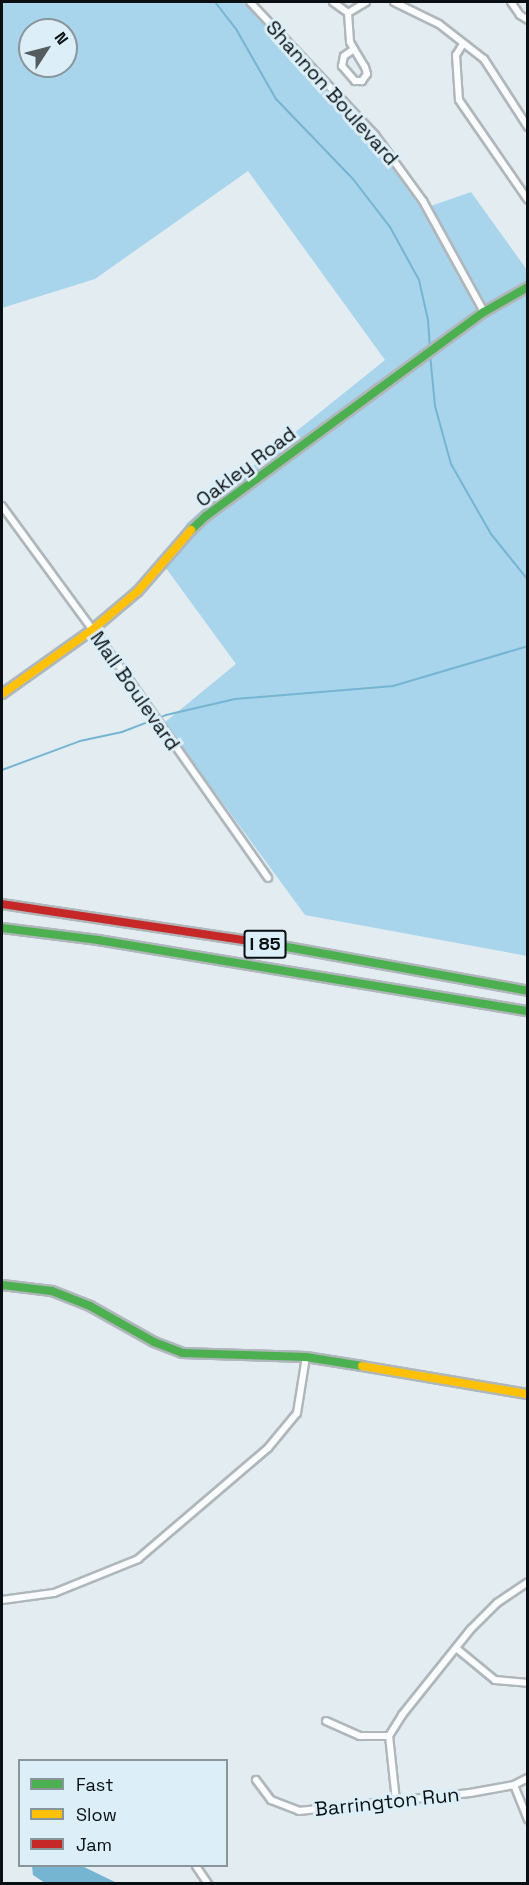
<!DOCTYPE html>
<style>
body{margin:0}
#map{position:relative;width:529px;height:1885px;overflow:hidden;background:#e2ecf1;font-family:"Space Grotesk",sans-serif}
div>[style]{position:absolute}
.green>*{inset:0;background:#a9d5ec}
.water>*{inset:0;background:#75b5d2}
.stream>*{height:2px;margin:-1px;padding:0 1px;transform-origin:1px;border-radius:1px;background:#75b5d2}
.roads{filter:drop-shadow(2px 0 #afb7bb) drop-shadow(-2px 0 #afb7bb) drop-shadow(0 2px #afb7bb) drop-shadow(0 -2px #afb7bb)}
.street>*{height:6px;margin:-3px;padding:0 3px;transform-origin:3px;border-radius:3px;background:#fbfcfd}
.fast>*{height:8px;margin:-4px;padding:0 4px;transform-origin:4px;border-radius:4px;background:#4caf50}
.slow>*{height:8px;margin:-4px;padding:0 4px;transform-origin:4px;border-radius:4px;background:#ffc107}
.jam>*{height:8px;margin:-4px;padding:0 4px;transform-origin:4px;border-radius:4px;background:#c62828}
span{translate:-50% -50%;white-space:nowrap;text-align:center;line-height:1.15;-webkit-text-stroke:6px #dceef7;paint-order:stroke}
.shield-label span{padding:2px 4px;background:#dceef7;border:2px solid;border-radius:4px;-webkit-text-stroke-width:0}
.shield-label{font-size:18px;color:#090f12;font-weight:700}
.street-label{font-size:20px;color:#090f12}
.frame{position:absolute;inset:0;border:3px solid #090f12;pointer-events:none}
.legend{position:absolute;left:18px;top:1759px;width:210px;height:108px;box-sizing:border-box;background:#dceef7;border:2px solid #88959b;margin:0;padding:8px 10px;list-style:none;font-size:18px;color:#090f12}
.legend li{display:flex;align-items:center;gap:12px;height:30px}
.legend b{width:30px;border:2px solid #88959b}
.north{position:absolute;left:18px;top:18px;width:60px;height:60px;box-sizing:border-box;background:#dceef7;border:2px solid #88959b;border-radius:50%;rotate:54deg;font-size:16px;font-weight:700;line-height:24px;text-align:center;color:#090f12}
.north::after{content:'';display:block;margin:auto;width:21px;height:27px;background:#555c60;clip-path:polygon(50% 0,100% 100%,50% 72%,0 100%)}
</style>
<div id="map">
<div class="green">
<i style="clip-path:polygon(evenodd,2px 2px,243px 2px,337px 98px,428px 207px,471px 192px,527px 270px,527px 956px,305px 915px,164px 723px,236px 664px,163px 564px,187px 523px,238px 478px,385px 360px,248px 171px,95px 279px,2px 308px,2px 2px,30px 30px,66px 30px,66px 66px,30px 66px,30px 30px)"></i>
</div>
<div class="water">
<i style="clip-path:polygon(32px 1866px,82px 1866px,117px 1883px,45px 1883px,33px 1875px)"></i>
</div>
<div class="stream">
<i style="left:215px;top:2px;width:34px;rotate:52deg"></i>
<i style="left:236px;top:29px;width:81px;rotate:60.3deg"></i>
<i style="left:276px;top:99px;width:111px;rotate:46.1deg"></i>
<i style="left:353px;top:179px;width:61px;rotate:52.4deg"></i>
<i style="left:390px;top:227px;width:60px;rotate:61.3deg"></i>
<i style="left:419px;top:280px;width:41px;rotate:77.3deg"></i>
<i style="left:428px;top:320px;width:28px;rotate:86deg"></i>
<i style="left:430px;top:354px;width:52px;rotate:84.5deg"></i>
<i style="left:435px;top:406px;width:60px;rotate:74.6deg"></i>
<i style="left:451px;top:464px;width:81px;rotate:60.3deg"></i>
<i style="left:491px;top:534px;width:59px;rotate:51.2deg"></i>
<i style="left:2px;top:770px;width:83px;rotate:-20.4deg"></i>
<i style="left:80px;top:741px;width:43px;rotate:-12.1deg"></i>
<i style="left:122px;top:732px;width:47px;rotate:-21.1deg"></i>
<i style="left:166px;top:715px;width:71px;rotate:-13.1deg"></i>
<i style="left:235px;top:699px;width:159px;rotate:-4.7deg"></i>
<i style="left:393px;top:686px;width:141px;rotate:-16.5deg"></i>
</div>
<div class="roads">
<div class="street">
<i style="left:250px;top:2px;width:183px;rotate:46.8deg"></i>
<i style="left:375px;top:135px;width:82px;rotate:54deg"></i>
<i style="left:423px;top:201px;width:127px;rotate:61.2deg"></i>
<i style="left:333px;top:2px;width:19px;rotate:36deg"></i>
<i style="left:394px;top:2px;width:50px;rotate:26.1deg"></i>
<i style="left:439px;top:24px;width:57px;rotate:37.9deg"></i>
<i style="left:484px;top:59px;width:81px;rotate:57.1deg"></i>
<i style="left:511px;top:2px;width:16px;rotate:55deg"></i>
<i style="left:520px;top:15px;width:9px;rotate:32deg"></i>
<i style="left:348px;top:13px;width:29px;rotate:86deg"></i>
<i style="left:350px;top:42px;width:8px;rotate:60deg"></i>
<i style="left:348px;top:13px;width:21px;rotate:-31deg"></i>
<i style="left:463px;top:44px;width:13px;rotate:122deg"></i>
<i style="left:456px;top:55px;width:45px;rotate:86.2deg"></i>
<i style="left:459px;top:100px;width:121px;rotate:55.4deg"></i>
<i style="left:354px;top:49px;width:21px;rotate:59deg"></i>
<i style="left:365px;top:67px;width:7px;rotate:74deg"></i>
<i style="left:367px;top:74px;width:9px;rotate:126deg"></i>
<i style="left:362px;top:81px;width:7px;rotate:180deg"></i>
<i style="left:355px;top:81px;width:20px;rotate:-131deg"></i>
<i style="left:342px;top:66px;width:10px;rotate:-79deg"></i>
<i style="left:344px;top:56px;width:12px;rotate:-35deg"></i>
<i style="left:2px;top:506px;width:203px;rotate:53.8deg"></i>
<i style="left:122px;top:670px;width:254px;rotate:54.9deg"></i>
<i style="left:2px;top:1600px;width:52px;rotate:-7.7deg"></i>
<i style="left:54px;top:1593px;width:91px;rotate:-22deg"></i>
<i style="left:138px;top:1559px;width:171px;rotate:-40.5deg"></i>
<i style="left:268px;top:1448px;width:45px;rotate:-50.4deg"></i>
<i style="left:297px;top:1413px;width:57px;rotate:-80.9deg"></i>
<i style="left:456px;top:1648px;width:50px;rotate:39.4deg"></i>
<i style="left:495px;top:1680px;width:33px;rotate:5deg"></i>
<i style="left:326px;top:1721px;width:37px;rotate:24deg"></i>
<i style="left:360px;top:1736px;width:29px"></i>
<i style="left:256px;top:1780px;width:25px;rotate:53deg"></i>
<i style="left:271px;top:1800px;width:30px;rotate:21deg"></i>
<i style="left:299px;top:1811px;width:172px;rotate:-6deg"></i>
<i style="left:470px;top:1793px;width:45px;rotate:-10.3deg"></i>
<i style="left:514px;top:1785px;width:16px;rotate:-27deg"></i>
<i style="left:514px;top:1785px;width:37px;rotate:68deg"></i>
<i style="left:396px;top:1801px;width:65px;rotate:-96.1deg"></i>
<i style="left:389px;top:1736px;width:25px;rotate:-58deg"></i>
<i style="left:402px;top:1715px;width:110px;rotate:-51.3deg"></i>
<i style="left:471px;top:1629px;width:37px;rotate:-45deg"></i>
<i style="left:497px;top:1603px;width:37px;rotate:-34deg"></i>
<i style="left:196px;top:1866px;width:22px;rotate:56deg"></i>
</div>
<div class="fast">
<i style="left:191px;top:530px;width:21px;rotate:-43deg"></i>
<i style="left:206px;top:516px;width:345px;rotate:-36.3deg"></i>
<i style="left:484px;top:312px;width:51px;rotate:-29.6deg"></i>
<i style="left:2px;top:928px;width:97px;rotate:7.1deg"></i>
<i style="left:98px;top:940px;width:436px;rotate:9.4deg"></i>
<i style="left:276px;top:945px;width:256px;rotate:10.3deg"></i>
<i style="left:2px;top:1285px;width:50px;rotate:6.8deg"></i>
<i style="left:52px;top:1291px;width:41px;rotate:21.5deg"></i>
<i style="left:90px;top:1306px;width:73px;rotate:29.4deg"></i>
<i style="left:154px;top:1342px;width:30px;rotate:21deg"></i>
<i style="left:182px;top:1353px;width:124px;rotate:1.8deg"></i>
<i style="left:306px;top:1357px;width:57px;rotate:9.1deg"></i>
</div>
<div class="slow">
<i style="left:2px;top:694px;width:110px;rotate:-35.4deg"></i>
<i style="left:92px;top:630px;width:60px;rotate:-40.3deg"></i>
<i style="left:138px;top:591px;width:81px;rotate:-49deg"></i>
<i style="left:362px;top:1366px;width:168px;rotate:9.6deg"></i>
</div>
<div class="jam">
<i style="left:2px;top:904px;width:277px;rotate:8.5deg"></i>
</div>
</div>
<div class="shield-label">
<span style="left:265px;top:944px">I 85</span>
</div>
<div class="street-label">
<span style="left:332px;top:93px;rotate:48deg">Shannon Boulevard</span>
<span style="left:246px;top:467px;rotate:-37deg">Oakley Road</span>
<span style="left:135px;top:691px;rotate:55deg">Mall Boulevard</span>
<span style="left:387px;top:1802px;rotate:-6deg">Barrington Run</span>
</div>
<div class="frame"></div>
<ul class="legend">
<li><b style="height:8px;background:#4caf50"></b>Fast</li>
<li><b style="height:8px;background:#ffc107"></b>Slow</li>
<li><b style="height:8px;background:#c62828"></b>Jam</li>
</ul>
<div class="north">N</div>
</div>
